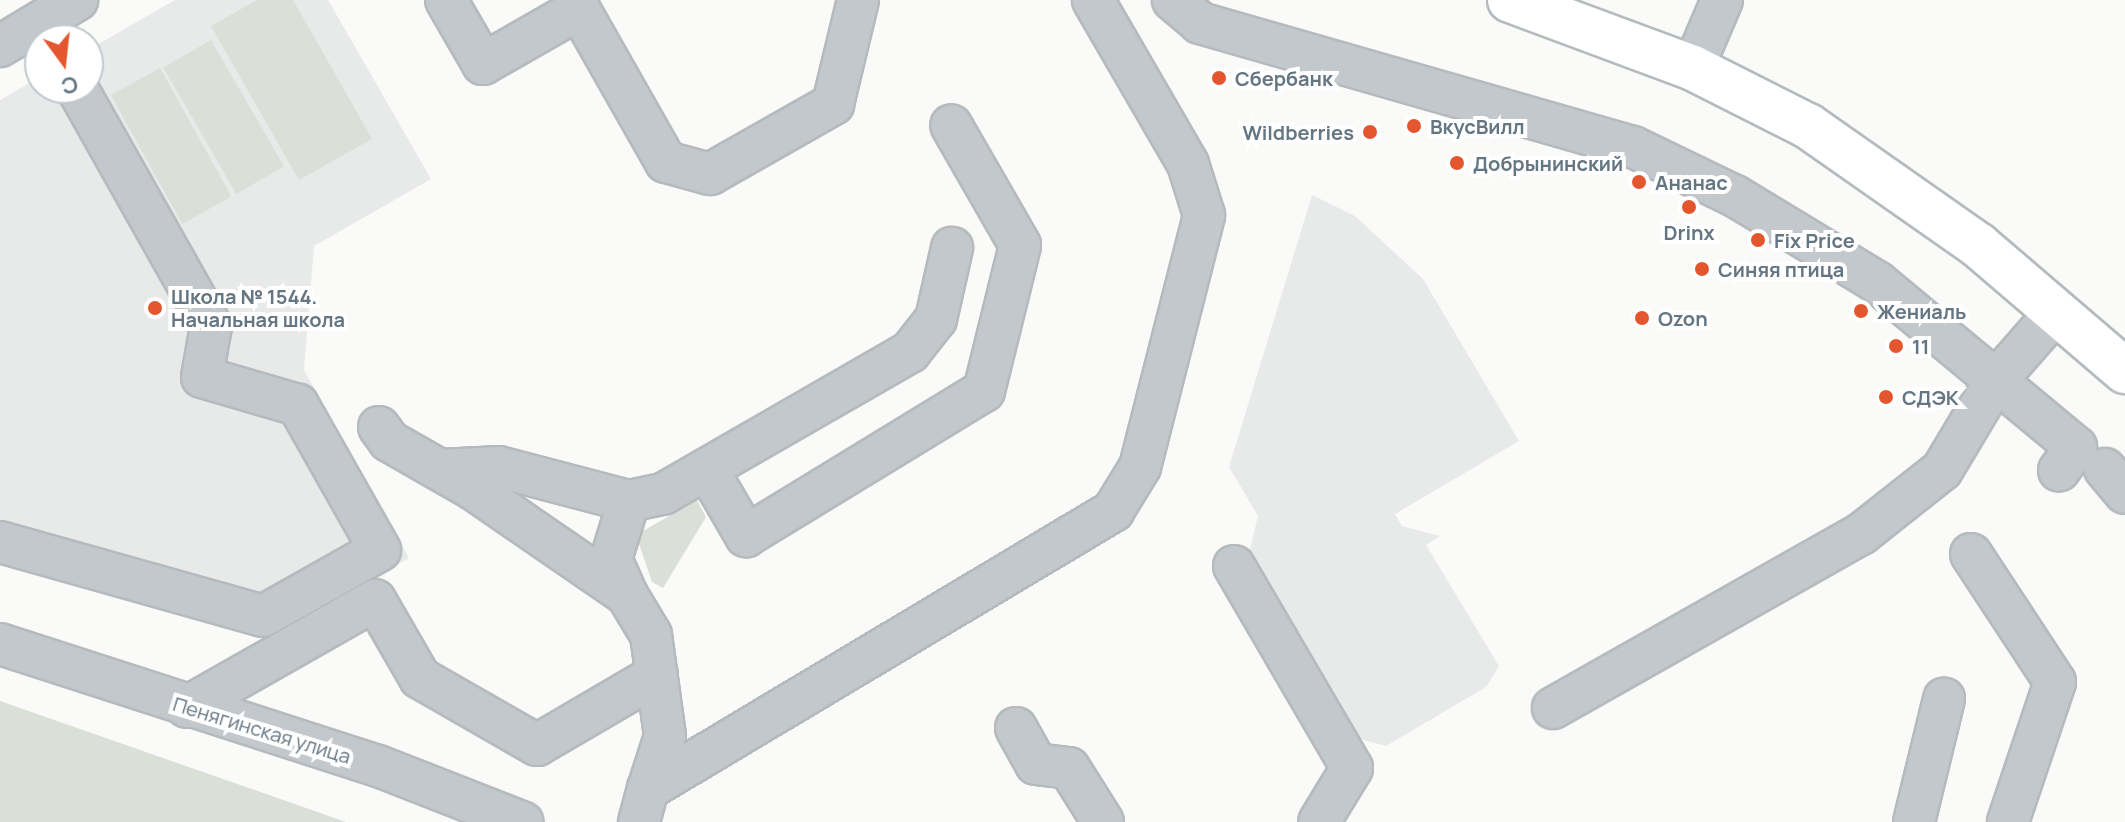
<!DOCTYPE html>
<meta charset="utf-8">
<style>
body{margin:0}
#map{position:relative;width:2125px;height:822px;overflow:hidden;background:#fafaf8;font-family:Manrope,sans-serif}
div>[style]{position:absolute}
.built>*{inset:0;background:#e8e9e9}
.green>*{inset:0;background:#dadfd7;transform-origin:0 0}
.roads{filter:drop-shadow(2px 0 #b5babe) drop-shadow(-2px 0 #b5babe) drop-shadow(0 2px #b5babe) drop-shadow(0 -2px #b5babe)}
.minor>*{height:40px;margin:-20px;padding:0 20px;transform-origin:20px;border-radius:20px;background:#c3c8cc}
.major>*{height:44px;margin:-22px;padding:0 22px;transform-origin:22px;border-radius:22px;background:#fff}
.dots>*{width:22px;height:22px;translate:-50% -50%;box-sizing:border-box;border:4px solid #fff;border-radius:50%}
span{translate:-50% -50%;white-space:nowrap;text-align:center;line-height:1.15;-webkit-text-stroke:8px #fff;paint-order:stroke}
.poi-label{font-size:20px;color:#657683;font-weight:700}
.left{translate:0 -50%;text-align:left}
.right{translate:-100% -50%;text-align:right}
.street-label{font-size:20px;color:#657683}
.north{position:absolute;left:24px;top:24px;width:80px;height:80px;box-sizing:border-box;background:#fff;border:2px solid #c1c8cd;border-radius:50%;rotate:165deg;font-size:22px;font-weight:700;line-height:32px;text-align:center;color:#657683}
.north::after{content:'';display:block;margin:auto;width:28px;height:36px;background:#e4572e;clip-path:polygon(50% 0,100% 100%,50% 72%,0 100%)}
</style>
<div id="map">
<div class="built">
<i style="clip-path:polygon(175px 0,328px 0,431px 179px,314px 246px,304px 370px,409px 558px,274px 634px,0 557px,0 100px,40px 77px,40px 88px,88px 88px,88px 50px)"></i>
<i style="clip-path:polygon(1312px 195px,1355px 216px,1423px 279px,1519px 441px,1395px 514px,1402px 526px,1440px 536px,1426px 545px,1499px 666px,1486px 687px,1386px 746px,1360px 739px,1249px 553px,1258px 516px,1229px 467px)"></i>
</div>
<div class="green">
<i style="clip-path:polygon(257px 0,293px 0,372px 139px,299px 180px,211px 26px)"></i>
<i style="left:211px;top:40px;width:146px;height:55px;rotate:60deg"></i>
<i style="left:160px;top:68px;width:147px;height:56px;rotate:61deg"></i>
<i style="clip-path:polygon(697px 500px,706px 517px,663px 588px,652px 582px,636px 535px)"></i>
<i style="clip-path:polygon(0 701px,346px 822px,0 822px)"></i>
</div>
<div class="roads">
<div class="minor">
<i style="left:446px;top:0;width:74px;rotate:60deg"></i>
<i style="left:483px;top:64px;width:111px;rotate:-29.8deg"></i>
<i style="left:579px;top:9px;width:176px;rotate:60.4deg"></i>
<i style="left:666px;top:162px;width:46px;rotate:15.3deg"></i>
<i style="left:710px;top:174px;width:142px;rotate:-29.6deg"></i>
<i style="left:833px;top:104px;width:107px;rotate:-76.5deg"></i>
<i style="left:1173px;top:0;width:35px;rotate:40deg"></i>
<i style="left:1200px;top:23px;width:450px;rotate:16deg"></i>
<i style="left:1633px;top:147px;width:113px;rotate:25.7deg"></i>
<i style="left:1735px;top:196px;width:166px;rotate:31.2deg"></i>
<i style="left:1877px;top:282px;width:259px;rotate:39.7deg"></i>
<i style="left:2076px;top:447px;width:29px;rotate:126deg"></i>
<i style="left:0;top:46px;width:90px;rotate:-30.9deg"></i>
<i style="left:1693px;top:68px;width:74px;rotate:-66.9deg"></i>
<i style="left:379px;top:427px;width:17px;rotate:54deg"></i>
<i style="left:389px;top:441px;width:97px;rotate:29.7deg"></i>
<i style="left:473px;top:489px;width:187px;rotate:34.5deg"></i>
<i style="left:627px;top:595px;width:47px;rotate:59deg"></i>
<i style="left:651px;top:635px;width:102px;rotate:82.1deg"></i>
<i style="left:665px;top:736px;width:56px;rotate:107.8deg"></i>
<i style="left:707px;top:469px;width:78px;rotate:59.8deg"></i>
<i style="left:746px;top:536px;width:279px;rotate:-31.4deg"></i>
<i style="left:984px;top:391px;width:150px;rotate:-76.1deg"></i>
<i style="left:1020px;top:245px;width:138px;rotate:-119.9deg"></i>
<i style="left:2105px;top:469px;width:31px;rotate:50deg"></i>
<i style="left:440px;top:470px;width:59px;rotate:-2.9deg"></i>
<i style="left:499px;top:467px;width:134px;rotate:14.7deg"></i>
<i style="left:629px;top:501px;width:61px;rotate:107.2deg"></i>
<i style="left:611px;top:559px;width:39px;rotate:66deg"></i>
<i style="left:629px;top:501px;width:35px;rotate:-12deg"></i>
<i style="left:663px;top:494px;width:285px;rotate:-29.9deg"></i>
<i style="left:910px;top:352px;width:42px;rotate:-51.8deg"></i>
<i style="left:936px;top:319px;width:73px;rotate:-77.3deg"></i>
<i style="left:0;top:542px;width:273px;rotate:15.7deg"></i>
<i style="left:263px;top:616px;width:134px;rotate:-29.4deg"></i>
<i style="left:380px;top:550px;width:167px;rotate:-119.5deg"></i>
<i style="left:298px;top:405px;width:100px;rotate:-163.7deg"></i>
<i style="left:202px;top:377px;width:52px;rotate:-80deg"></i>
<i style="left:211px;top:326px;width:273px;rotate:-119.4deg"></i>
<i style="left:1971px;top:554px;width:153px;rotate:56.7deg"></i>
<i style="left:2055px;top:682px;width:148px;rotate:108.6deg"></i>
<i style="left:1234px;top:566px;width:234px;rotate:59.7deg"></i>
<i style="left:1352px;top:768px;width:63px;rotate:121.4deg"></i>
<i style="left:0;top:644px;width:397px;rotate:17.9deg"></i>
<i style="left:378px;top:766px;width:155px;rotate:21.3deg"></i>
<i style="left:187px;top:707px;width:216px;rotate:-29.6deg"></i>
<i style="left:375px;top:600px;width:90px;rotate:60deg"></i>
<i style="left:420px;top:678px;width:135px;rotate:29.8deg"></i>
<i style="left:537px;top:745px;width:139px;rotate:-30.3deg"></i>
<i style="left:1553px;top:708px;width:354px;rotate:-29.5deg"></i>
<i style="left:1861px;top:534px;width:103px;rotate:-38.3deg"></i>
<i style="left:1942px;top:470px;width:101px;rotate:-59.1deg"></i>
<i style="left:1994px;top:383px;width:96px;rotate:-48.8deg"></i>
<i style="left:1016px;top:728px;width:41px;rotate:60.9deg"></i>
<i style="left:1036px;top:764px;width:33px;rotate:7deg"></i>
<i style="left:1069px;top:768px;width:64px;rotate:57.8deg"></i>
<i style="left:639px;top:822px;width:34px;rotate:-75deg"></i>
<i style="left:648px;top:789px;width:542px;rotate:-30.87deg"></i>
<i style="left:1113px;top:511px;width:52px;rotate:-58.5deg"></i>
<i style="left:1140px;top:467px;width:260px;rotate:-75.7deg"></i>
<i style="left:1204px;top:215px;width:53px;rotate:-107.4deg"></i>
<i style="left:1188px;top:164px;width:190px;rotate:-120.1deg"></i>
<i style="left:1914px;top:822px;width:127px;rotate:-76.3deg"></i>
</div>
<div class="major">
<i style="left:1510px;top:0;width:195px;rotate:20.4deg"></i>
<i style="left:1693px;top:68px;width:129px;rotate:26.8deg"></i>
<i style="left:1808px;top:126px;width:208px;rotate:35deg"></i>
<i style="left:1978px;top:245px;width:194px;rotate:40.6deg"></i>
</div>
</div>
<div class="dots">
<i style="left:1219px;top:78px;background:#e4572e"></i>
<i style="left:1414px;top:126px;background:#e4572e"></i>
<i style="left:1370px;top:132px;background:#e4572e"></i>
<i style="left:1457px;top:163px;background:#e4572e"></i>
<i style="left:1639px;top:182px;background:#e4572e"></i>
<i style="left:1689px;top:207px;background:#e4572e"></i>
<i style="left:1758px;top:240px;background:#e4572e"></i>
<i style="left:1702px;top:269px;background:#e4572e"></i>
<i style="left:155px;top:308px;background:#e4572e"></i>
<i style="left:1861px;top:311px;background:#e4572e"></i>
<i style="left:1642px;top:318px;background:#e4572e"></i>
<i style="left:1896px;top:346px;background:#e4572e"></i>
<i style="left:1886px;top:397px;background:#e4572e"></i>
</div>
<div class="poi-label">
<span class="left" style="left:1235px;top:78px">Сбербанк</span>
<span class="left" style="left:1430px;top:126px">ВкусВилл</span>
<span class="right" style="left:1354px;top:132px">Wildberries</span>
<span class="left" style="left:1473px;top:163px">Добрынинский</span>
<span class="left" style="left:1655px;top:182px">Ананас</span>
<span style="left:1689px;top:232px">Drinx</span>
<span class="left" style="left:1774px;top:240px">Fix Price</span>
<span class="left" style="left:1718px;top:269px">Синяя птица</span>
<span class="left" style="left:171px;top:308px">Школа № 1544.<br>Начальная школа</span>
<span class="left" style="left:1877px;top:311px">Жениаль</span>
<span class="left" style="left:1658px;top:318px">Ozon</span>
<span class="left" style="left:1912px;top:346px">11</span>
<span class="left" style="left:1902px;top:397px">СДЭК</span>
</div>
<div class="street-label">
<span style="left:262px;top:730px;rotate:17deg">Пенягинская улица</span>
</div>
<div class="north">С</div>
</div>
